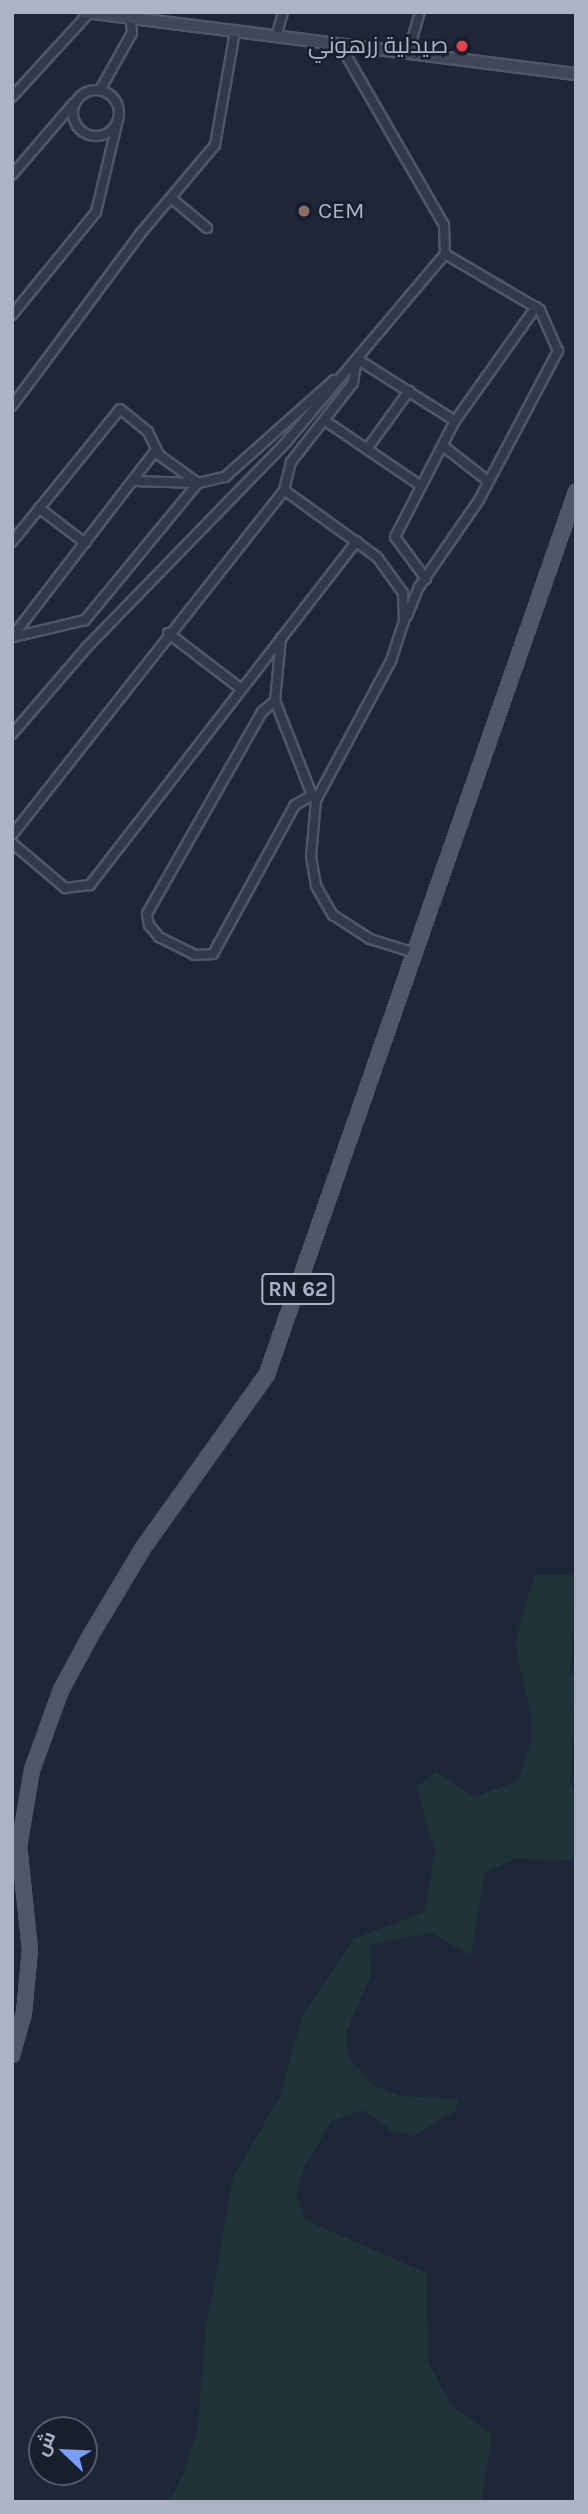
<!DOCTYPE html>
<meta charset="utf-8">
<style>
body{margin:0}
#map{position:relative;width:588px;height:2514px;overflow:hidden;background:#1e2737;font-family:Karla,Cairo,sans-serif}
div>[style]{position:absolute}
.green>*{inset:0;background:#203338}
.roads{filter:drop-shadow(2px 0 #505666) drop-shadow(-2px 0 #505666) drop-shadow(0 2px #505666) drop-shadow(0 -2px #505666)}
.minor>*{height:8px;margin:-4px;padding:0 4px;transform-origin:4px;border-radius:4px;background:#323948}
.minor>.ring{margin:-4px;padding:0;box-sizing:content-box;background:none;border:8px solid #323948;border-radius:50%}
.secondary>*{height:10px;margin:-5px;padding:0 5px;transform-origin:5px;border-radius:5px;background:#40475b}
.primary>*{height:12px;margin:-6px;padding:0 6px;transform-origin:6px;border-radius:6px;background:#505868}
.dots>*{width:19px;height:19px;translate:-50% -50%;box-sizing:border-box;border:4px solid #181e2c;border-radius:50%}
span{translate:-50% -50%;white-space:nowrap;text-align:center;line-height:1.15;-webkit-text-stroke:5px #181e2c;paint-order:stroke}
.shield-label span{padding:2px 5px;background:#181e2c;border:2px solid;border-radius:5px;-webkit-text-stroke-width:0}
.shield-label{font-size:21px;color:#acb3c5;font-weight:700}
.poi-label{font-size:23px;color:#acb3c5}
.right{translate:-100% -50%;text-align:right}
.left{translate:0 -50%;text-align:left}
.frame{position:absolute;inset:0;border:14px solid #acb3c5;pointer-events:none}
.north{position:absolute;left:28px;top:2416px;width:70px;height:70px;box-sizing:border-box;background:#181e2c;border:2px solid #535a69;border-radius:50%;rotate:293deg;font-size:19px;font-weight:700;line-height:28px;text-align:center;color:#acb3c5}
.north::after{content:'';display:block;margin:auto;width:24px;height:32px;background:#799ffd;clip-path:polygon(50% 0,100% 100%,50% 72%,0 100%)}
</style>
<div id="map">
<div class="green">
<i style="clip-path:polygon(534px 1575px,576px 1575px,570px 1674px,576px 1672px,570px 1782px,576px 1794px,576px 1855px,569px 1860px,514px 1859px,485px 1873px,471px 1956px,433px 1933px,369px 1944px,371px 1975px,346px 2032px,349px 2058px,373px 2085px,401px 2096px,459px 2099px,456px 2110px,414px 2136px,392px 2131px,363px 2110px,332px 2121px,305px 2165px,296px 2194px,305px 2220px,427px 2273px,428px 2362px,451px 2405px,492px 2435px,482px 2502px,168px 2502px,184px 2474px,198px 2428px,205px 2334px,233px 2178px,280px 2096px,302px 2016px,353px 1939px,425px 1912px,435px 1851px,416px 1787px,436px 1772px,474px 1797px,518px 1781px,531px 1741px,530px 1711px,515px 1644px)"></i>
</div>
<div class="roads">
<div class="minor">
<i style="left:276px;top:37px;width:26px;rotate:-74deg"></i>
<i style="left:408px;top:53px;width:43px;rotate:-73.7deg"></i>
<i style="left:100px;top:90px;width:65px;rotate:-60.7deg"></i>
<i style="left:132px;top:33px;width:21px;rotate:-95deg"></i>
<i class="ring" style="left:73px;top:90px;width:38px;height:38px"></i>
<i style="left:12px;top:97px;width:114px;rotate:-47.5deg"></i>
<i style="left:12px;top:175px;width:95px;rotate:-49.3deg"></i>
<i style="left:171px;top:198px;width:47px;rotate:39.8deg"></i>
<i style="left:12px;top:315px;width:133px;rotate:-50.8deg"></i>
<i style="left:96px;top:212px;width:95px;rotate:-76.6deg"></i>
<i style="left:357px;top:359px;width:116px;rotate:32.3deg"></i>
<i style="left:12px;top:406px;width:214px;rotate:-53.3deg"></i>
<i style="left:140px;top:234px;width:116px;rotate:-49.9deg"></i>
<i style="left:215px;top:145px;width:115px;rotate:-80deg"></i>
<i style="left:324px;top:420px;width:117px;rotate:34.2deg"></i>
<i style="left:443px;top:446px;width:57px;rotate:37.9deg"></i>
<i style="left:367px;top:449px;width:72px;rotate:-54.1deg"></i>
<i style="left:133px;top:481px;width:65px;rotate:1.8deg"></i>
<i style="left:198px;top:483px;width:28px;rotate:-13deg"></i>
<i style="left:225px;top:477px;width:146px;rotate:-41.7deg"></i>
<i style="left:284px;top:490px;width:115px;rotate:35.8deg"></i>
<i style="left:377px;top:557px;width:44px;rotate:54.2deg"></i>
<i style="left:403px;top:593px;width:28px;rotate:88deg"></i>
<i style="left:404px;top:621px;width:40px;rotate:108deg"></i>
<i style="left:392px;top:659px;width:160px;rotate:118.3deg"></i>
<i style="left:316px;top:800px;width:57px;rotate:95deg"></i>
<i style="left:311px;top:857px;width:29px;rotate:80deg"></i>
<i style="left:316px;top:886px;width:34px;rotate:60deg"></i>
<i style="left:333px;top:915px;width:44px;rotate:33deg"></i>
<i style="left:370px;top:939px;width:47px;rotate:17.3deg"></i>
<i style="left:39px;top:508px;width:58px;rotate:37.3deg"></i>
<i style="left:12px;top:542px;width:171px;rotate:-50.9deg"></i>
<i style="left:120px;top:409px;width:36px;rotate:39deg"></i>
<i style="left:148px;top:432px;width:25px;rotate:64deg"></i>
<i style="left:159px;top:455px;width:48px;rotate:35.7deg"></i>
<i style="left:198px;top:483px;width:178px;rotate:129.5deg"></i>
<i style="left:85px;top:620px;width:74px;rotate:166.7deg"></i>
<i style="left:426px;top:579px;width:52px;rotate:-126.4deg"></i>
<i style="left:395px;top:537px;width:131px;rotate:-62.7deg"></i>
<i style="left:455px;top:421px;width:140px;rotate:-54.6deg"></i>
<i style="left:407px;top:616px;width:31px;rotate:-68deg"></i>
<i style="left:419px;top:587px;width:106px;rotate:-55.4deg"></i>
<i style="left:479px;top:500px;width:169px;rotate:-62.1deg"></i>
<i style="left:558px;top:351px;width:45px;rotate:-113.7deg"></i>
<i style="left:540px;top:310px;width:110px;rotate:-149.5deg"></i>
<i style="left:168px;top:633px;width:91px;rotate:37.4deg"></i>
<i style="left:12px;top:637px;width:236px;rotate:-52.4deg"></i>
<i style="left:281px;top:638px;width:63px;rotate:95.4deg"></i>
<i style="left:275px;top:701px;width:17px;rotate:140deg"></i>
<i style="left:262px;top:712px;width:232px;rotate:119.7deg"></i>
<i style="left:147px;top:914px;width:11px;rotate:80deg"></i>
<i style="left:149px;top:925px;width:16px;rotate:50deg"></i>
<i style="left:159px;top:937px;width:40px;rotate:26.6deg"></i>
<i style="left:195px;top:955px;width:18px;rotate:-3deg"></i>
<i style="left:213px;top:954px;width:170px;rotate:-61.2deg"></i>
<i style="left:295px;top:805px;width:20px;rotate:-30deg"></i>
<i style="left:312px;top:795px;width:6px;rotate:51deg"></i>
<i style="left:275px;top:701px;width:101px;rotate:68.5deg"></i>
<i style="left:12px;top:734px;width:115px;rotate:-49.2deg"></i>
<i style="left:87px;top:647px;width:287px;rotate:-45.8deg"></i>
<i style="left:287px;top:441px;width:245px;rotate:-49.8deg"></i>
<i style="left:445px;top:254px;width:29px;rotate:-92deg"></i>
<i style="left:444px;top:225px;width:208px;rotate:-120deg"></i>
<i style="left:12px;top:835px;width:439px;rotate:-51.7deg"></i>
<i style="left:284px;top:490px;width:29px;rotate:-76deg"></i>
<i style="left:291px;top:462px;width:100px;rotate:-51.9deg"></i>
<i style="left:353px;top:383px;width:24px;rotate:-81deg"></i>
<i style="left:12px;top:843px;width:70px;rotate:40.3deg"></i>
<i style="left:65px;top:888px;width:25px;rotate:-7deg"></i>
<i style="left:90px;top:885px;width:435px;rotate:-52.2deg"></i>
</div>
<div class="secondary">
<i style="left:84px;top:12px;width:496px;rotate:7.2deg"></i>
</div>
<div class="primary">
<i style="left:12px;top:2055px;width:44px;rotate:-74.1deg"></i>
<i style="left:24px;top:2013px;width:63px;rotate:-84.6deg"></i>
<i style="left:30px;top:1950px;width:105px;rotate:-96deg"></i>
<i style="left:19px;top:1846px;width:77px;rotate:-80.3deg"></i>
<i style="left:32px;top:1770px;width:85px;rotate:-70.1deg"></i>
<i style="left:61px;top:1690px;width:65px;rotate:-61.5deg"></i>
<i style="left:92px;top:1633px;width:99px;rotate:-59deg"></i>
<i style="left:143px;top:1548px;width:214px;rotate:-54.5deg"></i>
<i style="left:267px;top:1374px;width:935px;rotate:-70.69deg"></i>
</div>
</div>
<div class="dots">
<i style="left:462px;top:46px;background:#e0444e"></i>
<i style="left:304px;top:211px;background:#8d6e63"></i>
</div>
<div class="shield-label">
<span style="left:298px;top:1289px">RN 62</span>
</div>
<div class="poi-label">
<span class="right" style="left:448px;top:46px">صيدلية زرهوني</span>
<span class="left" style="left:318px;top:211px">CEM</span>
</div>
<div class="frame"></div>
<div class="north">ش</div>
</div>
